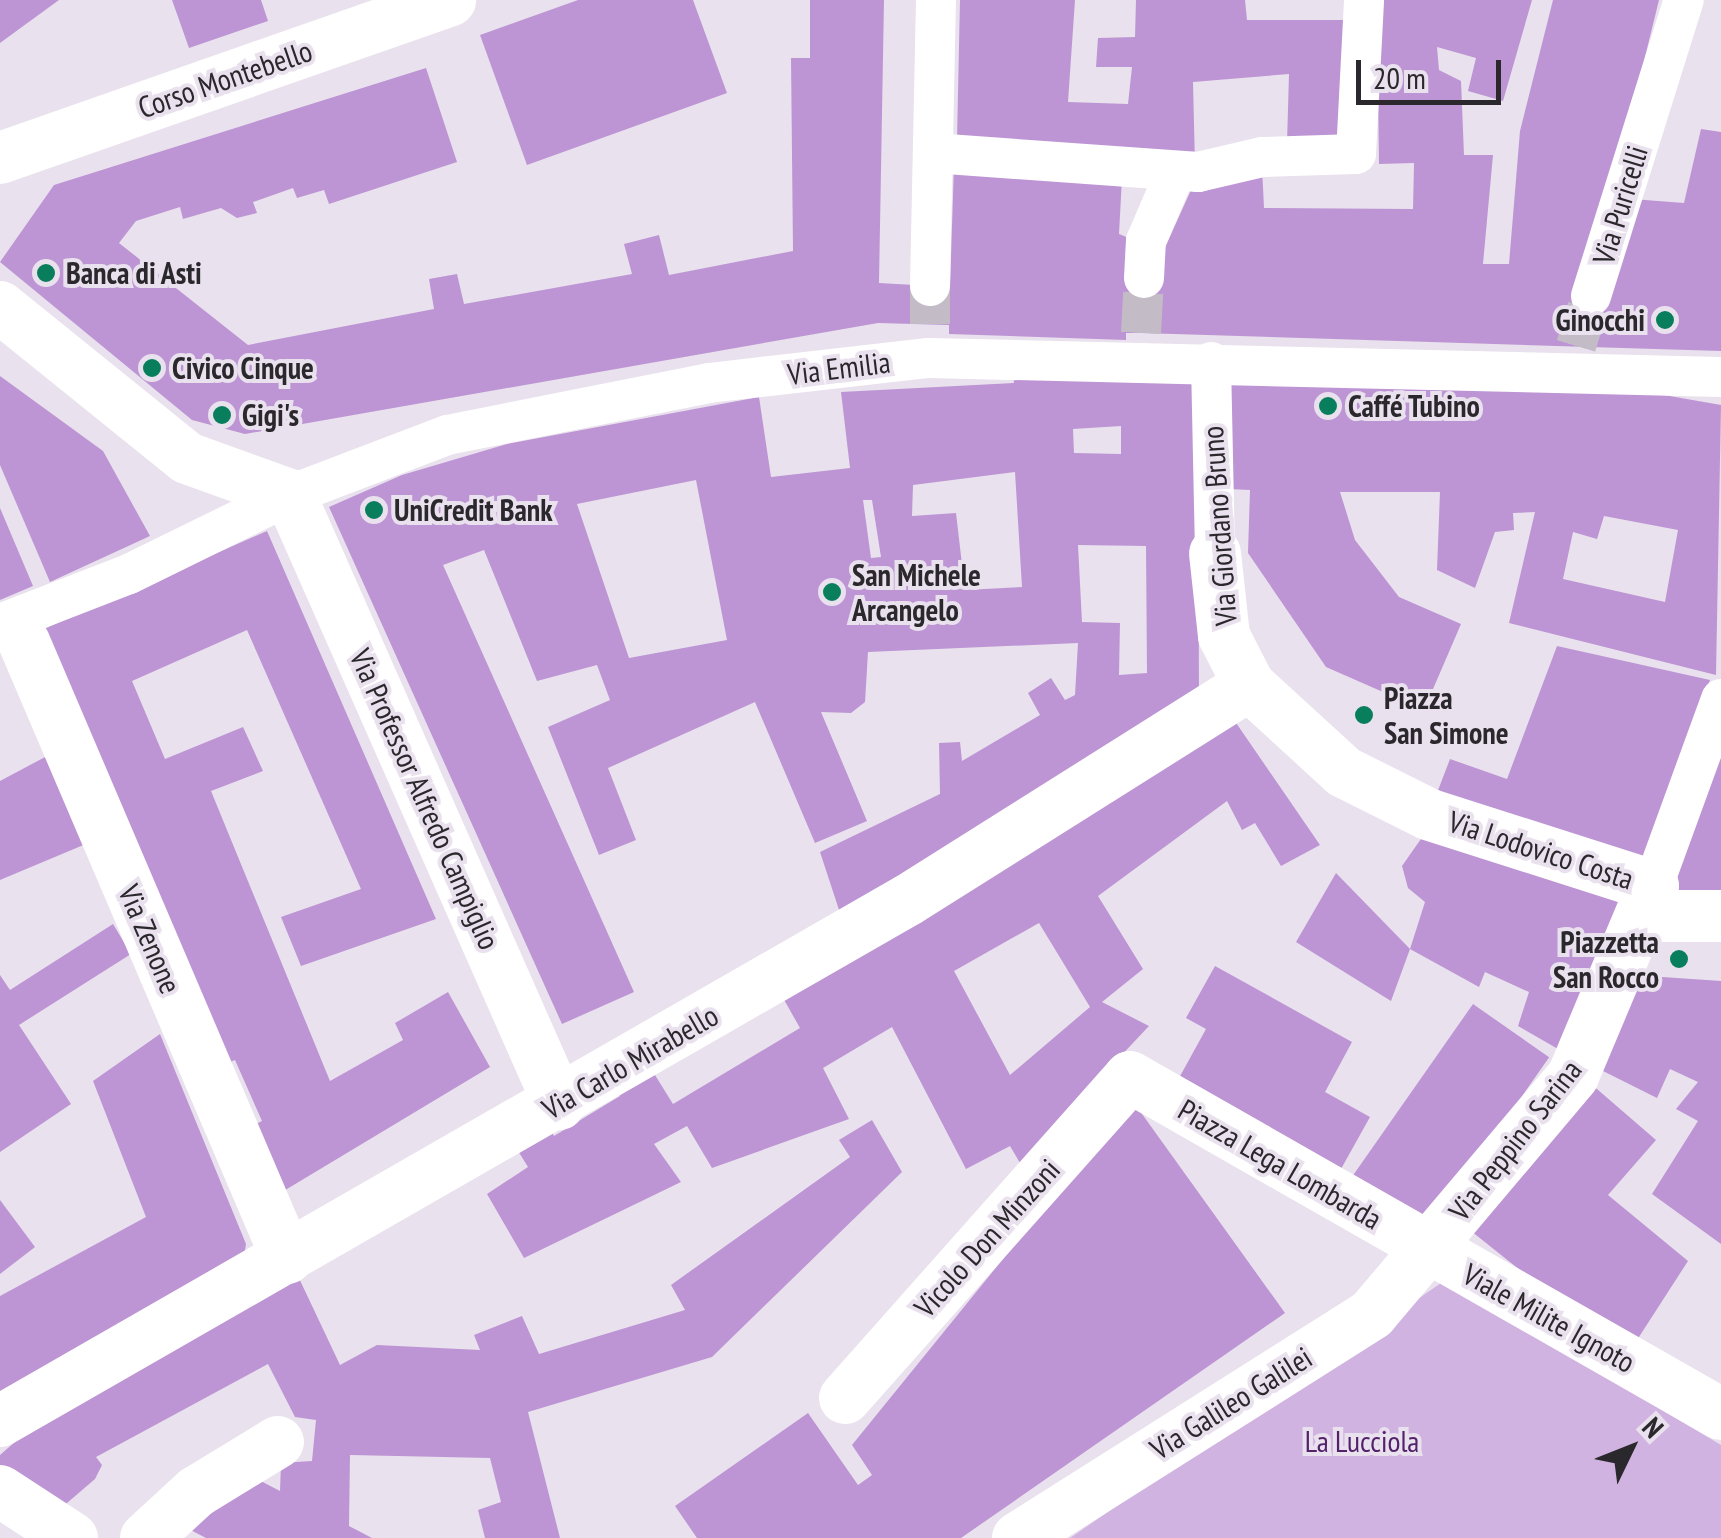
<!DOCTYPE html>
<meta charset="utf-8">
<style>
body{margin:0}
#map{position:relative;width:1721px;height:1538px;overflow:hidden;background:#e9e1ed;font-family:"PT Sans Narrow",sans-serif}
div>[style]{position:absolute}
.green>*{inset:0;background:#d0b3e1}
.building>*{inset:0;background:#bd95d4;transform-origin:0 0}
.pedestrian-tunnel>*{height:40px;margin-top:-20px;transform-origin:0;background:repeating-linear-gradient(90deg,#c3bcc7 0 40px,transparent 0 60px)}
.pedestrian>*{height:40px;margin:-20px;padding:0 20px;transform-origin:20px;border-radius:20px;background:#fff}
.minor>*{height:52px;margin:-26px;padding:0 26px;transform-origin:26px;border-radius:26px;background:#fff}
.dots>*{width:28px;height:28px;translate:-50% -50%;box-sizing:border-box;border:5px solid #e9e1ed;border-radius:50%}
span{translate:-50% -50%;white-space:nowrap;text-align:center;line-height:1.15;-webkit-text-stroke:8px #e9e1ed;paint-order:stroke}
.street-label{font-size:30px;color:#2b282d}
.poi-label{font-size:30px;color:#2b282d;font-weight:700}
.left{translate:0 -50%;text-align:left}
.right{translate:-100% -50%;text-align:right}
.park-label{font-size:30px;color:#54226c}
.north{position:absolute;left:1581px;top:1398px;width:100px;height:100px;-webkit-text-stroke:8px #e9e1ed;paint-order:stroke;rotate:47deg;font-size:28px;font-weight:700;line-height:40px;text-align:center;color:#2b282d}
.north::after{content:'';display:block;margin:auto;width:35px;height:45px;background:#2b282d;clip-path:polygon(50% 0,100% 100%,50% 72%,0 100%)}
.scale{position:absolute;left:1356px;top:60px;width:145px;height:45px;box-sizing:border-box;border:5px solid #2b282d;border-top:0;padding-left:12px;font-size:30px;line-height:35px;white-space:nowrap;color:#2b282d;-webkit-text-stroke:8px #e9e1ed;paint-order:stroke}
</style>
<div id="map">
<div class="green">
<i style="clip-path:polygon(1444px 1281px,1721px 1445px,1721px 1538px,1070px 1538px)"></i>
</div>
<div class="building">
<i style="clip-path:polygon(0 0,59px 0,0 43px)"></i>
<i style="clip-path:polygon(172px 0,261px 0,268px 21px,189px 48px)"></i>
<i style="clip-path:polygon(578px 0,693px 0,727px 93px,527px 165px,480px 35px)"></i>
<i style="clip-path:polygon(810px 0,884px 0,879px 283px,950px 287px,954px 165px,1122px 178px,1119px 234px,1163px 252px,1191px 190px,1262px 167px,1264px 208px,1413px 209px,1414px 163px,1379px 164px,1377px 0,1532px 0,1503px 101px,1468px 91px,1476px 58px,1437px 47px,1439px 70px,1461px 81px,1464px 155px,1493px 155px,1483px 264px,1509px 264px,1520px 131px,1553px 0,1659px 0,1613px 187px,1632px 199px,1684px 203px,1701px 129px,1721px 132px,1721px 351px,1141px 333px,1126px 333px,1126px 340px,949px 334px,949px 325px,878px 323px,245px 434px,192px 420px,0 262px,54px 185px,426px 68px,457px 162px,329px 204px,324px 190px,297px 198px,293px 188px,253px 202px,257px 213px,237px 218px,221px 208px,183px 219px,180px 207px,136px 221px,119px 243px,248px 345px,434px 309px,429px 279px,457px 274px,464px 304px,632px 274px,624px 244px,659px 235px,669px 275px,793px 251px,791px 58px,810px 58px)"></i>
<i style="clip-path:polygon(960px 0,1075px 0,1068px 102px,1128px 104px,1132px 67px,1096px 67px,1098px 38px,1135px 37px,1136px 0,1245px 0,1247px 20px,1345px 20px,1342px 145px,1287px 143px,1289px 74px,1193px 82px,1195px 165px,957px 140px)"></i>
<i style="clip-path:polygon(evenodd,1013px 371px,1198px 375px,1199px 706px,843px 922px,820px 852px,940px 794px,939px 743px,960px 742px,962px 761px,1040px 715px,1028px 693px,1051px 678px,1065px 700px,1075px 695px,1078px 643px,868px 652px,865px 702px,851px 713px,821px 712px,867px 821px,815px 843px,755px 702px,608px 768px,636px 840px,599px 855px,548px 727px,610px 700px,597px 665px,537px 681px,484px 550px,443px 565px,634px 992px,562px 1024px,329px 507px,402px 475px,507px 444px,759px 397px,771px 477px,850px 468px,841px 392px,1014px 383px,1013px 371px,1121px 426px,1121px 454px,1074px 453px,1073px 429px,1121px 426px,1013px 371px,1015px 472px,1022px 587px,965px 590px,956px 513px,912px 516px,913px 485px,1015px 472px,1013px 371px,696px 480px,727px 640px,629px 658px,577px 504px,696px 480px,1013px 371px,863px 500px,872px 500px,881px 557px,871px 558px,863px 500px,1013px 371px,1078px 545px,1146px 546px,1147px 673px,1119px 675px,1120px 623px,1082px 622px,1078px 545px)"></i>
<i style="clip-path:polygon(0 376px,103px 451px,150px 536px,50px 582px,0 465px)"></i>
<i style="clip-path:polygon(evenodd,1228px 378px,1664px 395px,1721px 405px,1716px 675px,1509px 623px,1535px 512px,1513px 513px,1514px 530px,1495px 532px,1475px 588px,1437px 570px,1440px 492px,1340px 492px,1355px 540px,1399px 597px,1461px 624px,1424px 710px,1326px 667px,1248px 553px,1250px 490px,1228px 489px,1228px 378px,1604px 516px,1678px 530px,1665px 602px,1563px 579px,1573px 532px,1597px 539px,1604px 516px)"></i>
<i style="clip-path:polygon(0 508px,33px 586px,0 600px)"></i>
<i style="clip-path:polygon(267px 531px,436px 919px,301px 966px,281px 917px,361px 889px,247px 630px,132px 681px,165px 759px,243px 727px,263px 771px,211px 791px,330px 1081px,403px 1040px,395px 1023px,448px 992px,490px 1067px,277px 1195px,246px 1129px,262px 1121px,235px 1060px,225px 1064px,37px 632px)"></i>
<i style="clip-path:polygon(1557px 646px,1710px 680px,1644px 874px,1432px 806px,1450px 759px,1507px 779px)"></i>
<i style="clip-path:polygon(1721px 716px,1721px 892px,1661px 892px)"></i>
<i style="clip-path:polygon(evenodd,1232px 717px,1320px 845px,1281px 866px,1255px 823px,1242px 830px,1227px 801px,1098px 896px,1143px 969px,1102px 1002px,1149px 1026px,1020px 1163px,1010px 1146px,966px 1169px,892px 1027px,823px 1068px,849px 1119px,712px 1168px,687px 1126px,654px 1144px,681px 1182px,524px 1258px,487px 1194px,528px 1167px,515px 1146px,548px 1125px,554px 1136px,620px 1096px,614px 1088px,650px 1067px,673px 1104px,800px 1028px,778px 989px,1232px 717px,1039px 923px,1090px 1007px,1010px 1075px,954px 971px,1039px 923px)"></i>
<i style="clip-path:polygon(47px 756px,93px 841px,0 880px,0 781px)"></i>
<i style="clip-path:polygon(1423px 836px,1634px 887px,1565px 1053px,1518px 1026px,1529px 992px,1485px 972px,1479px 987px,1410px 949px,1391px 1001px,1296px 942px,1336px 873px,1410px 949px,1425px 902px,1408px 888px,1402px 866px)"></i>
<i style="clip-path:polygon(113px 924px,131px 954px,19px 1025px,71px 1104px,0 1152px,0 975px,10px 990px)"></i>
<i style="clip-path:polygon(1215px 966px,1352px 1042px,1325px 1092px,1370px 1117px,1341px 1169px,1179px 1078px,1206px 1029px,1186px 1018px)"></i>
<i style="clip-path:polygon(1633px 975px,1721px 981px,1721px 1244px,1652px 1194px,1698px 1121px,1676px 1109px,1698px 1082px,1670px 1069px,1657px 1098px,1593px 1066px)"></i>
<i style="left:1473px;top:1004px;width:93px;height:209px;rotate:35deg"></i>
<i style="clip-path:polygon(160px 1034px,246px 1244px,243px 1263px,0 1393px,0 1296px,146px 1217px,93px 1081px)"></i>
<i style="clip-path:polygon(1590px 1083px,1656px 1140px,1608px 1195px,1688px 1261px,1637px 1340px,1540px 1286px,1466px 1227px)"></i>
<i style="clip-path:polygon(1132px 1100px,1285px 1313px,961px 1538px,697px 1538px,675px 1506px,808px 1413px,858px 1485px,872px 1475px,852px 1445px)"></i>
<i style="clip-path:polygon(872px 1120px,902px 1172px,712px 1357px,528px 1412px,560px 1538px,485px 1538px,478px 1510px,501px 1502px,490px 1458px,350px 1455px,349px 1526px,372px 1538px,206px 1538px,183px 1526px,247px 1474px,280px 1491px,281px 1463px,312px 1461px,316px 1420px,295px 1417px,268px 1364px,96px 1457px,102px 1465px,95px 1479px,53px 1515px,0 1475px,0 1455px,39px 1421px,297px 1274px,340px 1365px,377px 1345px,480px 1350px,474px 1335px,522px 1316px,539px 1354px,685px 1310px,671px 1285px,850px 1157px,839px 1140px)"></i>
<i style="clip-path:polygon(0 1200px,35px 1247px,0 1274px)"></i>
</div>
<div class="pedestrian-tunnel">
<i style="left:930px;top:324px;width:38px;rotate:-90deg"></i>
<i style="left:1141px;top:333px;width:55px;rotate:-86.9deg"></i>
<i style="left:1576px;top:346px;width:52px;rotate:-73.3deg"></i>
</div>
<div class="pedestrian">
<i style="left:933px;top:153px;width:266px;rotate:4.1deg"></i>
<i style="left:1198px;top:172px;width:66px;rotate:-13.2deg"></i>
<i style="left:1262px;top:157px;width:94px;rotate:-1.8deg"></i>
<i style="left:1356px;top:154px;width:154px;rotate:-87deg"></i>
<i style="left:1144px;top:278px;width:37px;rotate:-87deg"></i>
<i style="left:1146px;top:241px;width:76px;rotate:-66.8deg"></i>
<i style="left:930px;top:286px;width:286px;rotate:-88.8deg"></i>
<i style="left:1591px;top:296px;width:310px;rotate:-72.6deg"></i>
<i style="left:1211px;top:362px;width:191px;rotate:88.8deg"></i>
<i style="left:0;top:624px;width:138px;rotate:-21.2deg"></i>
<i style="left:129px;top:574px;width:179px;rotate:-26.1deg"></i>
<i style="left:290px;top:495px;width:168px;rotate:-20.9deg"></i>
<i style="left:447px;top:435px;width:267px;rotate:-11.2deg"></i>
<i style="left:709px;top:383px;width:221px;rotate:-6.5deg"></i>
<i style="left:929px;top:358px;width:792px;rotate:1.37deg"></i>
<i style="left:1653px;top:886px;width:199px;rotate:-70deg"></i>
</div>
<div class="minor">
<i style="left:0;top:158px;width:477px;rotate:-19.3deg"></i>
<i style="left:0;top:307px;width:240px;rotate:38.9deg"></i>
<i style="left:187px;top:458px;width:109px;rotate:19.8deg"></i>
<i style="left:290px;top:495px;width:666px;rotate:66.17deg"></i>
<i style="left:24px;top:642px;width:670px;rotate:66.88deg"></i>
<i style="left:1644px;top:916px;width:77px"></i>
<i style="left:845px;top:1398px;width:429px;rotate:-48.4deg"></i>
<i style="left:1130px;top:1077px;width:680px;rotate:29.69deg"></i>
<i style="left:0;top:1421px;width:1047px;rotate:-29.85deg"></i>
<i style="left:908px;top:900px;width:403px;rotate:-32.2deg"></i>
<i style="left:0;top:1491px;width:86px;rotate:33.1deg"></i>
<i style="left:146px;top:1538px;width:68px;rotate:-42.6deg"></i>
<i style="left:196px;top:1492px;width:96px;rotate:-31.4deg"></i>
<i style="left:1018px;top:1538px;width:419px;rotate:-32.3deg"></i>
<i style="left:1372px;top:1314px;width:312px;rotate:-49.8deg"></i>
<i style="left:1573px;top:1076px;width:206px;rotate:-67.2deg"></i>
<i style="left:1653px;top:886px;width:236px;rotate:-162.3deg"></i>
<i style="left:1428px;top:814px;width:94px;rotate:-153.4deg"></i>
<i style="left:1344px;top:772px;width:129px;rotate:-137.5deg"></i>
<i style="left:1249px;top:685px;width:55px;rotate:-117deg"></i>
<i style="left:1224px;top:636px;width:83px;rotate:-96.2deg"></i>
</div>
<div class="dots">
<i style="left:46px;top:273px;background:#087e5c"></i>
<i style="left:1665px;top:320px;background:#087e5c"></i>
<i style="left:152px;top:368px;background:#087e5c"></i>
<i style="left:1328px;top:406px;background:#087e5c"></i>
<i style="left:222px;top:415px;background:#087e5c"></i>
<i style="left:374px;top:510px;background:#087e5c"></i>
<i style="left:832px;top:592px;background:#087e5c"></i>
<i style="left:1364px;top:715px;background:#087e5c"></i>
<i style="left:1679px;top:959px;background:#087e5c"></i>
</div>
<div class="street-label">
<span style="left:225px;top:79px;rotate:-19deg">Corso Montebello</span>
<span style="left:1620px;top:205px;rotate:-73deg">Via Puricelli</span>
<span style="left:839px;top:368px;rotate:-7deg">Via Emilia</span>
<span style="left:1219px;top:526px;rotate:-94deg">Via Giordano Bruno</span>
<span style="left:425px;top:799px;rotate:66deg">Via Professor Alfredo Campiglio</span>
<span style="left:1541px;top:850px;rotate:18deg">Via Lodovico Costa</span>
<span style="left:150px;top:939px;rotate:67deg">Via Zenone</span>
<span style="left:630px;top:1062px;rotate:-30deg">Via Carlo Mirabello</span>
<span style="left:1515px;top:1140px;rotate:-52deg">Via Peppino Sarina</span>
<span style="left:1280px;top:1164px;rotate:30deg">Piazza Lega Lombarda</span>
<span style="left:987px;top:1238px;rotate:-48deg">Vicolo Don Minzoni</span>
<span style="left:1549px;top:1318px;rotate:29deg">Viale Milite Ignoto</span>
<span style="left:1231px;top:1403px;rotate:-32deg">Via Galileo Galilei</span>
</div>
<div class="poi-label">
<span class="left" style="left:66px;top:273px">Banca di Asti</span>
<span class="right" style="left:1645px;top:320px">Ginocchi</span>
<span class="left" style="left:172px;top:368px">Civico Cinque</span>
<span class="left" style="left:1348px;top:406px">Caffé Tubino</span>
<span class="left" style="left:242px;top:415px">Gigi's</span>
<span class="left" style="left:394px;top:510px">UniCredit Bank</span>
<span class="left" style="left:852px;top:592px">San Michele<br>Arcangelo</span>
<span class="left" style="left:1384px;top:715px">Piazza<br>San Simone</span>
<span class="right" style="left:1659px;top:959px">Piazzetta<br>San Rocco</span>
</div>
<div class="park-label">
<span style="left:1362px;top:1441px">La Lucciola</span>
</div>
<div class="north">N</div>
<div class="scale">20 m</div>
</div>
